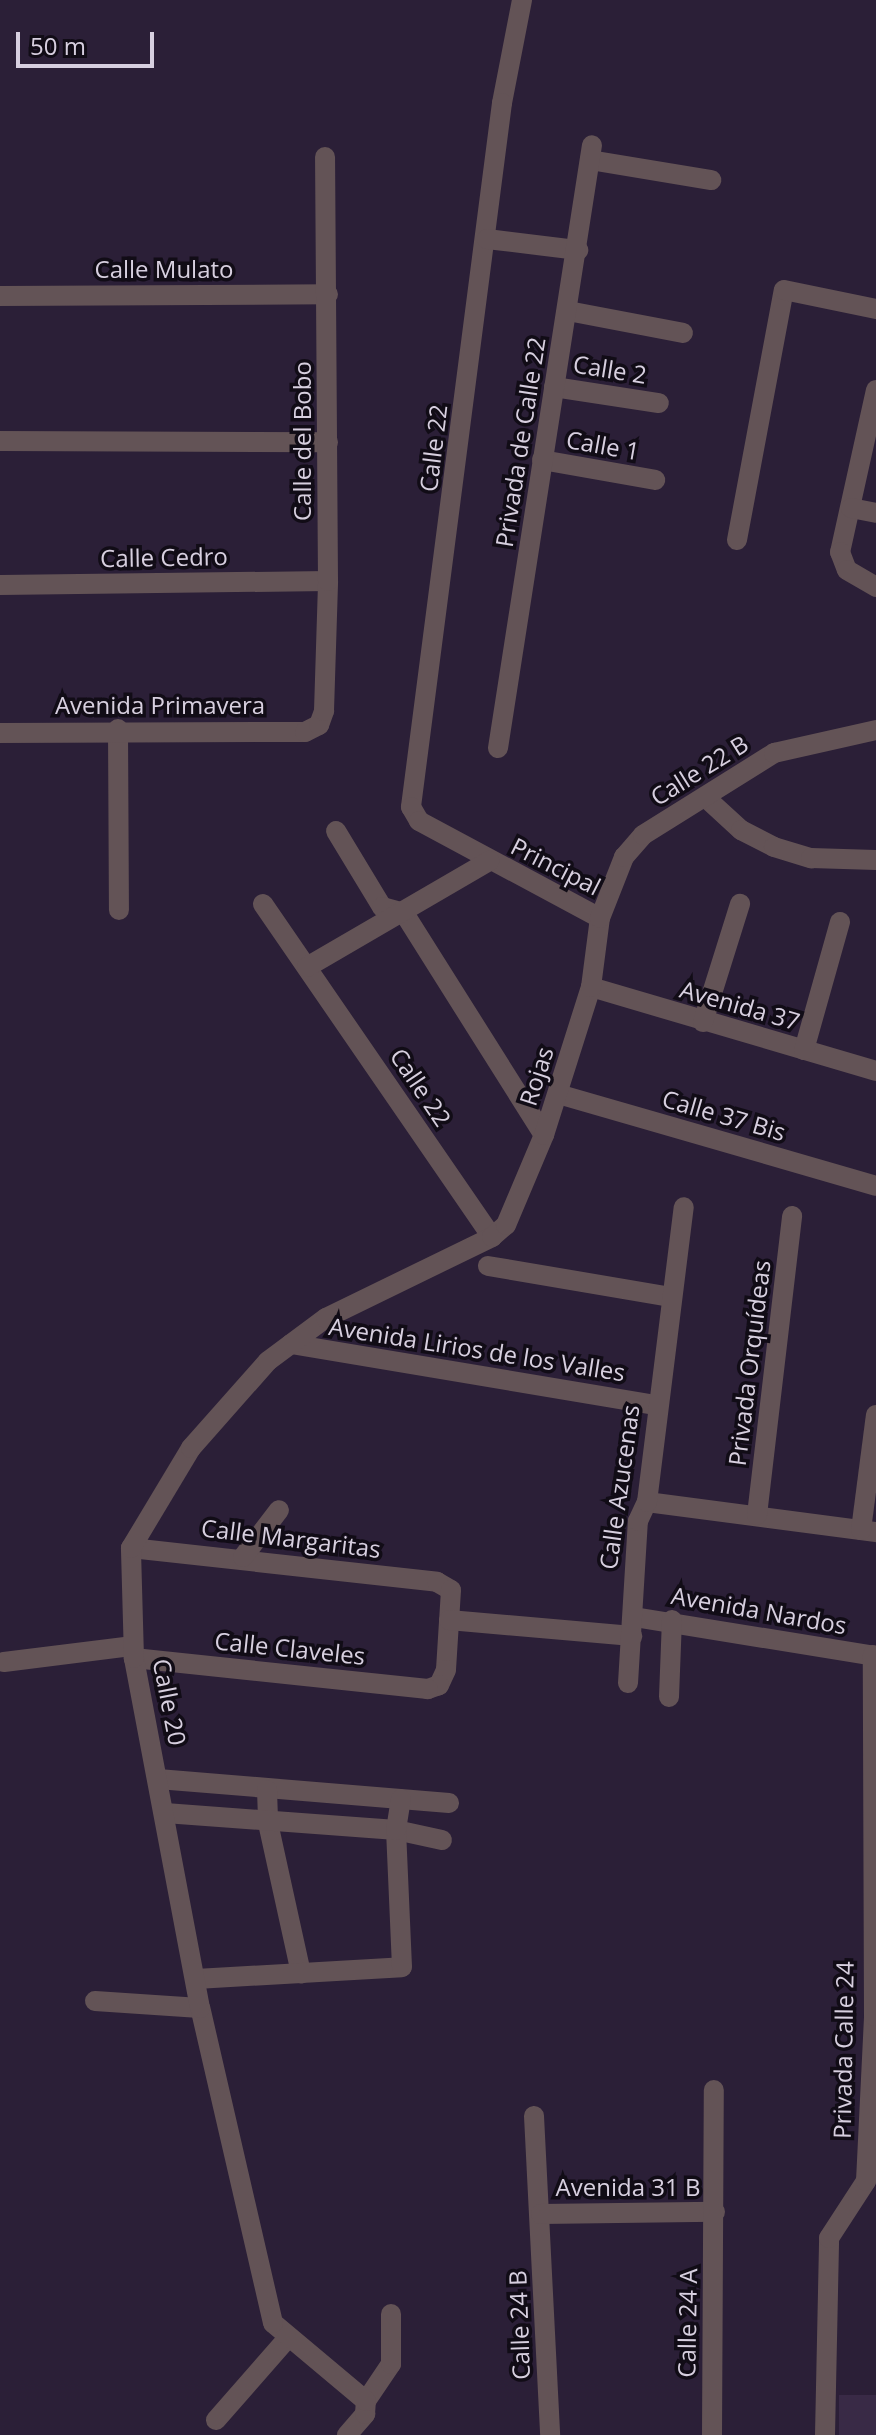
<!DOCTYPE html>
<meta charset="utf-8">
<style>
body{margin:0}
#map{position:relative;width:876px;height:2435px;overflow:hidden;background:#2b1f37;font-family:"Open Sans",sans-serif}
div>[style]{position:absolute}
.built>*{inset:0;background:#392a46;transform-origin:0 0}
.minor>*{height:20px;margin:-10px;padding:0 10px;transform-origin:10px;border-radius:10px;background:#635356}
span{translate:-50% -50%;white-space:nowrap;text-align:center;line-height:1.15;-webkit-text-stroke:7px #110c16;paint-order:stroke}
.street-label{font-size:24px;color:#d7cfdf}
.scale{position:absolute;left:16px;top:32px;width:138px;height:36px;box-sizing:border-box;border:4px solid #d7cfdf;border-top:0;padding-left:10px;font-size:24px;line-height:28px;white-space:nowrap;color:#d7cfdf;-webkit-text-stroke:6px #110c16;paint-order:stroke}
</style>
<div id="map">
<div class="built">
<i style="left:876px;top:2395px;width:40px;height:37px;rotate:90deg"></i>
</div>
<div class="minor">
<i style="left:522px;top:0;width:105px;rotate:101deg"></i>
<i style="left:502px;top:103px;width:710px;rotate:97.37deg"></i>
<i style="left:411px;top:807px;width:16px;rotate:60deg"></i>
<i style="left:419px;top:821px;width:205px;rotate:28.2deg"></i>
<i style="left:590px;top:160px;width:123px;rotate:9.4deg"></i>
<i style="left:487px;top:239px;width:92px;rotate:6.9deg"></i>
<i style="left:0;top:296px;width:328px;rotate:-0.3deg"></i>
<i style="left:568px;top:311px;width:117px;rotate:10.8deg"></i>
<i style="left:554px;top:387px;width:106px;rotate:8.7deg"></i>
<i style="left:876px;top:390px;width:166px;rotate:102.5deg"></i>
<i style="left:840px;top:552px;width:19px;rotate:69deg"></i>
<i style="left:847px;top:570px;width:34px;rotate:30deg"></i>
<i style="left:0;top:441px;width:328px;rotate:0.2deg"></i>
<i style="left:542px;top:460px;width:115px;rotate:10deg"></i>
<i style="left:851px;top:508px;width:25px;rotate:11deg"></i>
<i style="left:737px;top:540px;width:254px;rotate:-79.4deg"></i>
<i style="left:784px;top:290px;width:94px;rotate:11.7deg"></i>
<i style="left:0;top:585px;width:328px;rotate:-0.7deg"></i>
<i style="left:118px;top:729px;width:181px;rotate:89.7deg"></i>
<i style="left:0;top:733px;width:305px;rotate:-0.2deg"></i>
<i style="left:305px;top:732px;width:16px;rotate:-27deg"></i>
<i style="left:319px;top:725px;width:15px;rotate:-70deg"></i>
<i style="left:324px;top:711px;width:130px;rotate:-88.2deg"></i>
<i style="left:328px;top:581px;width:424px;rotate:-90.4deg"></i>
<i style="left:498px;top:748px;width:610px;rotate:-81.14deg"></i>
<i style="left:705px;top:797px;width:49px;rotate:42.5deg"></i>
<i style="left:741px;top:830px;width:37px;rotate:27deg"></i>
<i style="left:774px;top:847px;width:39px;rotate:17deg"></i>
<i style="left:811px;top:858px;width:65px;rotate:1.8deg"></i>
<i style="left:336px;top:831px;width:89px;rotate:58.8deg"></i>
<i style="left:382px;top:907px;width:23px;rotate:15deg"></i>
<i style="left:404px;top:913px;width:262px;rotate:57.8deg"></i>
<i style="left:263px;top:904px;width:404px;rotate:55.5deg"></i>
<i style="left:307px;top:967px;width:211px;rotate:-30.2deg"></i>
<i style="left:591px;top:987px;width:297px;rotate:16.4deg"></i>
<i style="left:703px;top:1022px;width:124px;rotate:-72.6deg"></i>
<i style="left:804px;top:1050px;width:133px;rotate:-74.3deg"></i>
<i style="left:558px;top:1094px;width:331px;rotate:16.1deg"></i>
<i style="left:488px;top:1266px;width:186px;rotate:9.6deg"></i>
<i style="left:291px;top:1344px;width:370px;rotate:9.5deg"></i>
<i style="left:647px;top:1502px;width:231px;rotate:7.5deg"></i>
<i style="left:757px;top:1515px;width:301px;rotate:-83.3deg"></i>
<i style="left:861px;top:1530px;width:116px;rotate:-82.6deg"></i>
<i style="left:131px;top:1548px;width:308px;rotate:6.3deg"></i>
<i style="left:437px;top:1582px;width:16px;rotate:30deg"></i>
<i style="left:451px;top:1590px;width:80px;rotate:93.6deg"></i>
<i style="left:446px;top:1670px;width:17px;rotate:115deg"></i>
<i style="left:439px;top:1685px;width:12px;rotate:160deg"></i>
<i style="left:428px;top:1689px;width:296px;rotate:-174deg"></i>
<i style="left:243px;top:1557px;width:59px;rotate:-52.5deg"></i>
<i style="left:634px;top:1617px;width:245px;rotate:9.2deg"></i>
<i style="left:449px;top:1620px;width:184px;rotate:5deg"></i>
<i style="left:4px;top:1662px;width:130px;rotate:-7.1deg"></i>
<i style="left:628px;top:1683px;width:162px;rotate:-86.5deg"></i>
<i style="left:638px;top:1521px;width:21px;rotate:-65deg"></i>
<i style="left:647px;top:1502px;width:297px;rotate:-82.9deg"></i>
<i style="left:669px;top:1697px;width:77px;rotate:-87.8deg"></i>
<i style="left:158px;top:1779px;width:292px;rotate:4.7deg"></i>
<i style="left:267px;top:1790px;width:33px;rotate:88deg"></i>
<i style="left:268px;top:1823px;width:154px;rotate:77.6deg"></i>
<i style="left:165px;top:1813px;width:232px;rotate:4.2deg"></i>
<i style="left:396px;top:1830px;width:47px;rotate:12.3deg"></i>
<i style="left:196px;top:1979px;width:206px;rotate:-3.3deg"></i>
<i style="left:402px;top:1967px;width:137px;rotate:-92.5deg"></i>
<i style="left:396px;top:1830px;width:31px;rotate:-81deg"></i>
<i style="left:95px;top:2001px;width:105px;rotate:3.8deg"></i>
<i style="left:534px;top:2116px;width:319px;rotate:87.1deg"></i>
<i style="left:541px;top:2214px;width:174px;rotate:-0.7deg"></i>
<i style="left:366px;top:2401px;width:45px;rotate:-56deg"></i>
<i style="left:391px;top:2364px;width:50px;rotate:-90deg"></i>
<i style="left:216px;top:2420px;width:108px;rotate:-48.8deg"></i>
<i style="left:347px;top:2435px;width:28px;rotate:-49deg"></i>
<i style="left:365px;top:2414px;width:13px;rotate:-86deg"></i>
<i style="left:366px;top:2401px;width:121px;rotate:-140deg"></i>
<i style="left:273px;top:2323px;width:323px;rotate:-103deg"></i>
<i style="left:200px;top:2008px;width:356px;rotate:-100.7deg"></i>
<i style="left:134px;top:1658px;width:110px;rotate:-91.6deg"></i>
<i style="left:131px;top:1548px;width:117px;rotate:-59deg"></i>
<i style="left:191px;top:1448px;width:116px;rotate:-48.5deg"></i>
<i style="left:268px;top:1361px;width:72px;rotate:-36.6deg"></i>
<i style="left:326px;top:1318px;width:185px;rotate:-26deg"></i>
<i style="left:492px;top:1237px;width:18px;rotate:-41deg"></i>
<i style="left:506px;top:1225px;width:98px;rotate:-67.1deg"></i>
<i style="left:544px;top:1135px;width:155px;rotate:-72.4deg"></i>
<i style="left:591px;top:987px;width:70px;rotate:-82.6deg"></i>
<i style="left:600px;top:918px;width:66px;rotate:-68.5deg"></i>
<i style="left:624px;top:857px;width:29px;rotate:-49deg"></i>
<i style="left:643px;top:835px;width:155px;rotate:-32deg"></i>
<i style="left:774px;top:753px;width:105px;rotate:-12.7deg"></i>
<i style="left:712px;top:2435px;width:345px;rotate:-89.7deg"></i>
<i style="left:825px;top:2435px;width:197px;rotate:-88.8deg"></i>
<i style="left:829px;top:2238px;width:68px;rotate:-57deg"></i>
<i style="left:866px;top:2181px;width:165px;rotate:-87.2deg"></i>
<i style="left:874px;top:2016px;width:361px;rotate:-90.2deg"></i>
</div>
<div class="street-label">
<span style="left:164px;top:269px">Calle Mulato</span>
<span style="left:610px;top:369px;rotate:9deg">Calle 2</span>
<span style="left:302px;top:441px;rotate:-90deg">Calle del Bobo</span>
<span style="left:520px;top:442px;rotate:-81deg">Privada de Calle 22</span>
<span style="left:603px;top:445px;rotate:10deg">Calle 1</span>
<span style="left:433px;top:448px;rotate:-83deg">Calle 22</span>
<span style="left:164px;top:557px;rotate:-1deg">Calle Cedro</span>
<span style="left:160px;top:705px">Avenida Primavera</span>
<span style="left:699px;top:770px;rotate:-32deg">Calle 22 B</span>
<span style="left:556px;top:866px;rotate:27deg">Principal</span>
<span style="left:740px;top:1005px;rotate:16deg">Avenida 37</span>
<span style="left:536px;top:1076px;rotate:-72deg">Rojas</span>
<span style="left:421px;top:1087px;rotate:56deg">Calle 22</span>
<span style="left:724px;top:1115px;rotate:16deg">Calle 37 Bis</span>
<span style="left:477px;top:1349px;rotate:9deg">Avenida Lirios de los Valles</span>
<span style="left:749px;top:1363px;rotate:-83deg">Privada Orquídeas</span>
<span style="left:619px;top:1487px;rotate:-82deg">Calle Azucenas</span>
<span style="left:291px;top:1538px;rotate:7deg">Calle Margaritas</span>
<span style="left:759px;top:1610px;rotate:10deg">Avenida Nardos</span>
<span style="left:290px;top:1648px;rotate:6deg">Calle Claveles</span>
<span style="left:170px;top:1702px;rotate:79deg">Calle 20</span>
<span style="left:843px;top:2050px;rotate:-89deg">Privada Calle 24</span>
<span style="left:628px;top:2187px">Avenida 31 B</span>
<span style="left:687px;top:2323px;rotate:-89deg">Calle 24 A</span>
<span style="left:519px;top:2325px;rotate:-92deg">Calle 24 B</span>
</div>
<div class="scale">50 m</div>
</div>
